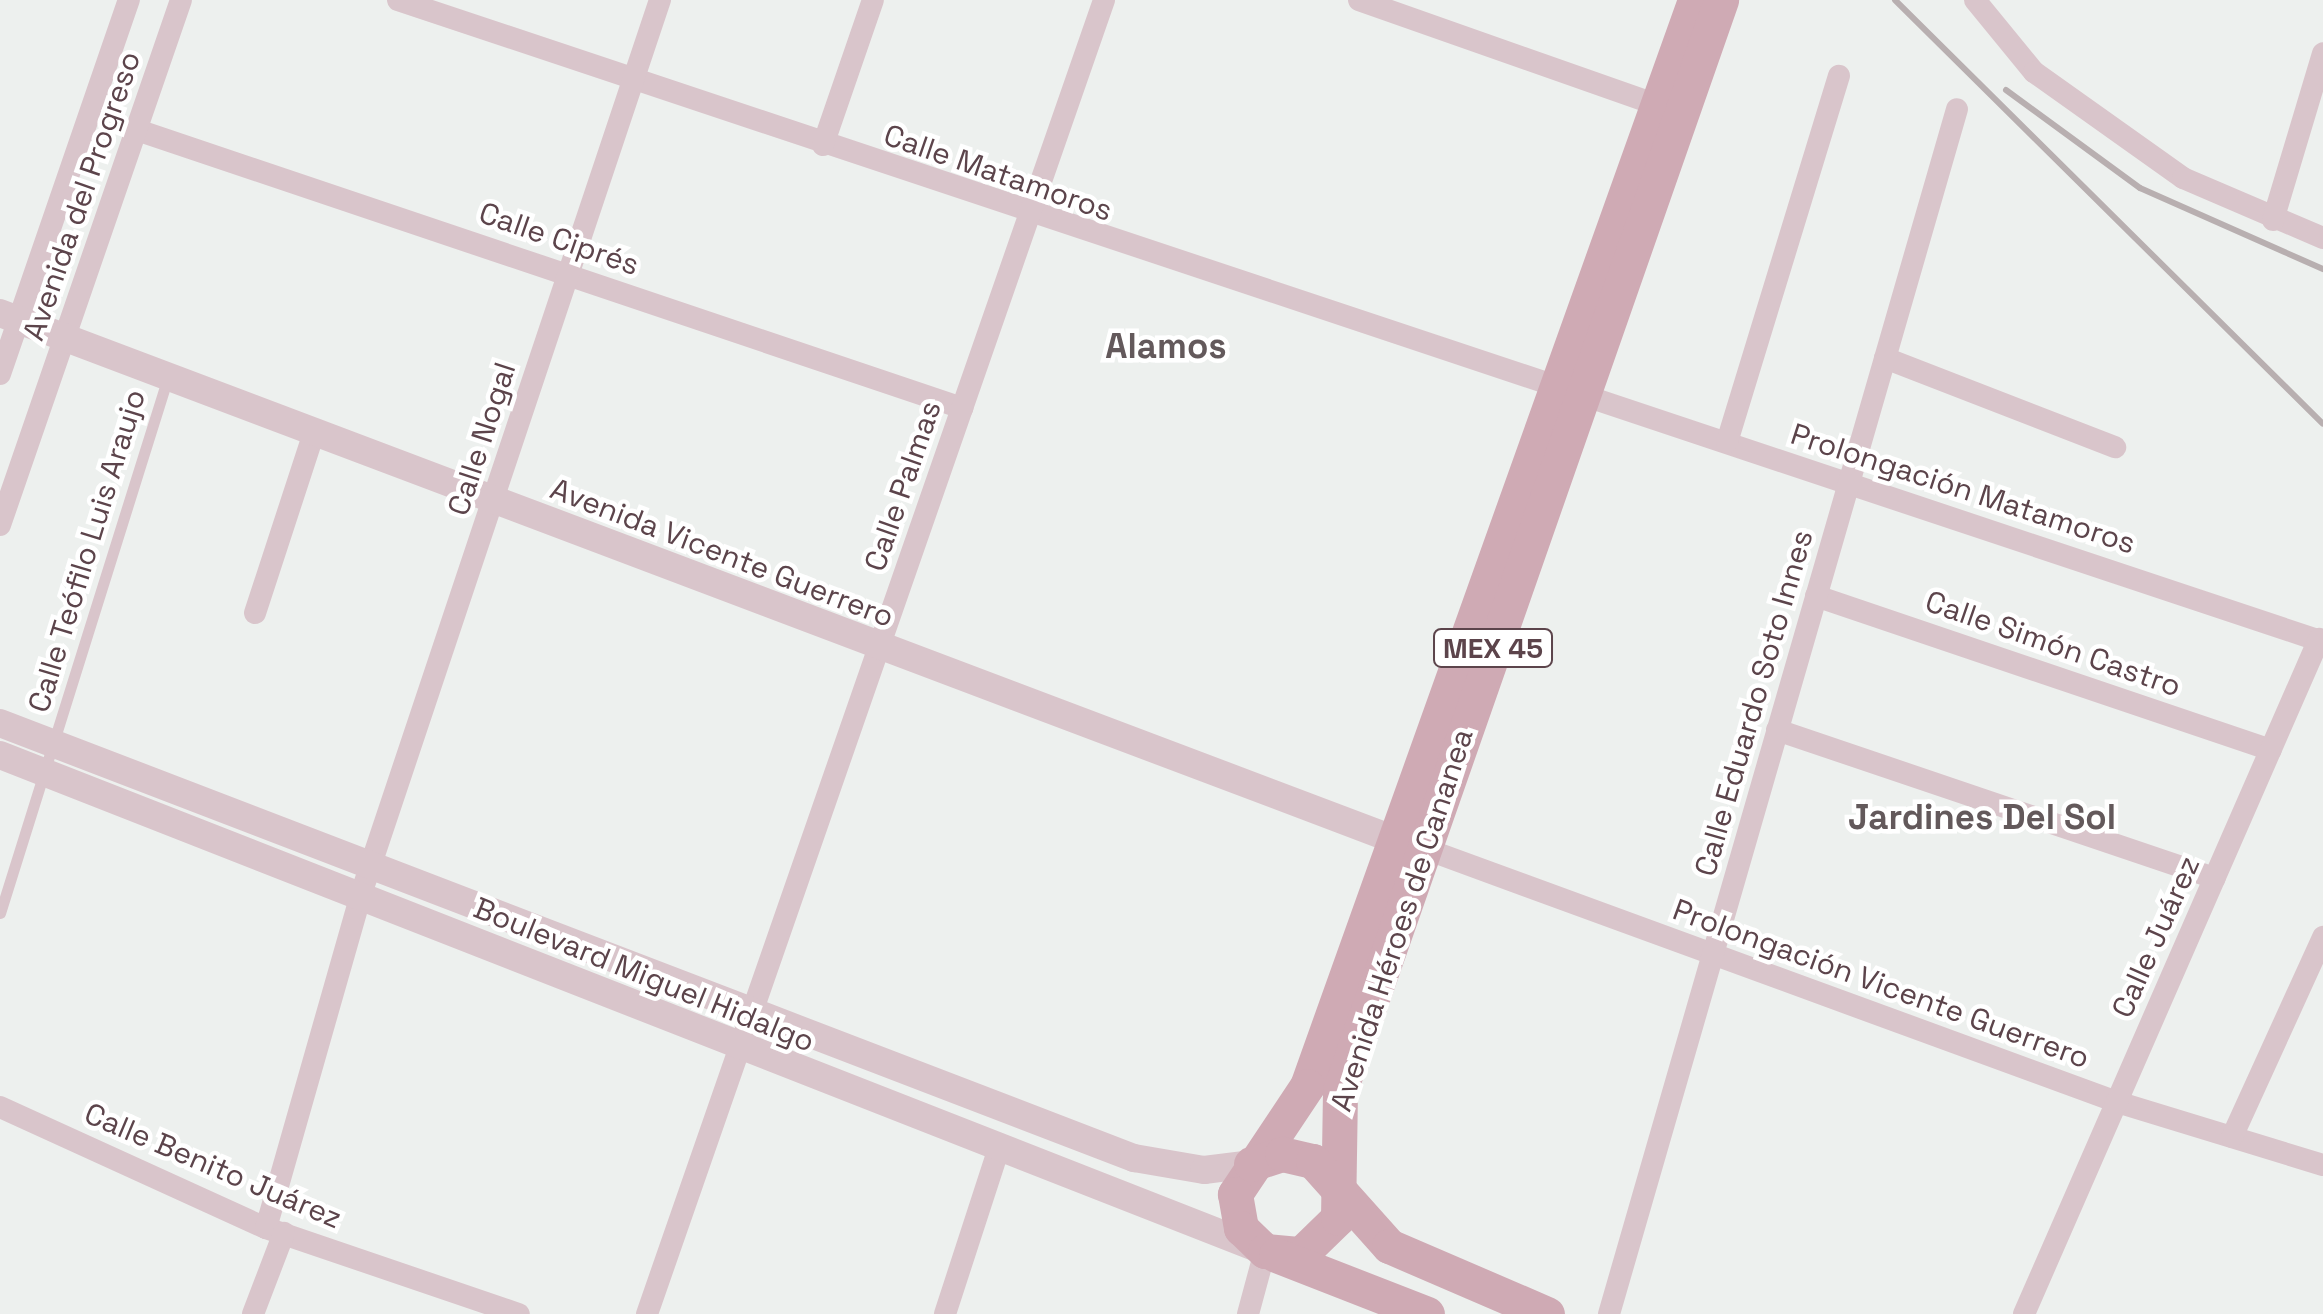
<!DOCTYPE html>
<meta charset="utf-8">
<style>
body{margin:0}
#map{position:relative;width:2323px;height:1314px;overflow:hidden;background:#edf0ee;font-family:"Space Grotesk",sans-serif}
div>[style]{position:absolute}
.service>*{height:11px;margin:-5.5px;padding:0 5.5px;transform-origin:5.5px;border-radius:5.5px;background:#d9c5cb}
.minor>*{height:22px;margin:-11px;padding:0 11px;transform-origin:11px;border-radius:11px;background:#d9c5cb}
.tertiary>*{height:28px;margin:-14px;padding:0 14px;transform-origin:14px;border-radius:14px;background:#d9c5cb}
.primary>*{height:35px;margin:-17.5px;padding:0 17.5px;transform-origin:17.5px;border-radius:17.5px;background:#cfaab4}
.rail>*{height:6px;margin:-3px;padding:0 3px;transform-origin:3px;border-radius:3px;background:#b8afb0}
span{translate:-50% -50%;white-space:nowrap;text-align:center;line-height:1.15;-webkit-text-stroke:9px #fff;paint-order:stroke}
.shield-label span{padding:2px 8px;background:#fff;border:2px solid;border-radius:8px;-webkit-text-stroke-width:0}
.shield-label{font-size:28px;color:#5c444b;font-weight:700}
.street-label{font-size:30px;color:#5c444b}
.quarter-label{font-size:35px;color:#63595b;font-weight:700}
</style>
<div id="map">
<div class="service">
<i style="left:0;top:913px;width:562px;rotate:-72.6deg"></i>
</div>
<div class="minor">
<i style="left:398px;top:0;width:2029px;rotate:18.44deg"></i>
<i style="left:1359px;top:0;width:328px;rotate:19.4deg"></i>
<i style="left:1975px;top:0;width:93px;rotate:50.7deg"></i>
<i style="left:2034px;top:72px;width:183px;rotate:35.4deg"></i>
<i style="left:2183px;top:178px;width:152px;rotate:23.2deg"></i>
<i style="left:137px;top:130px;width:871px;rotate:18.62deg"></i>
<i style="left:823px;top:145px;width:153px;rotate:-71deg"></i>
<i style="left:2273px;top:220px;width:174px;rotate:-73.3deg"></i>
<i style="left:1885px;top:358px;width:247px;rotate:21.2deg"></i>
<i style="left:0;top:374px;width:396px;rotate:-71deg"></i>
<i style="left:1727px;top:442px;width:383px;rotate:-73deg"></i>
<i style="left:0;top:525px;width:555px;rotate:-70.98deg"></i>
<i style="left:1816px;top:596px;width:480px;rotate:18.7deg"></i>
<i style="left:255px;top:613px;width:189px;rotate:-71.9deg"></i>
<i style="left:1777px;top:730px;width:462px;rotate:18.7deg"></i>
<i style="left:1423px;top:848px;width:739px;rotate:20.1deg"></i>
<i style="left:2117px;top:1102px;width:215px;rotate:17deg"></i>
<i style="left:0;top:1107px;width:292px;rotate:24.5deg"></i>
<i style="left:266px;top:1228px;width:267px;rotate:18.8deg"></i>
<i style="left:2232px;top:1137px;width:220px;rotate:-65.5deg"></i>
<i style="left:266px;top:1228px;width:344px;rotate:-74.1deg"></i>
<i style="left:360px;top:897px;width:946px;rotate:-71.51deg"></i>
<i style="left:253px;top:1314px;width:87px;rotate:-69.1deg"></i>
<i style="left:647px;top:1314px;width:1391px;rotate:-70.82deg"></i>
<i style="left:945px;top:1314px;width:175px;rotate:-72deg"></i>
<i style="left:1248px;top:1314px;width:65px;rotate:-74.9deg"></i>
<i style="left:1609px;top:1314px;width:1254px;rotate:-73.89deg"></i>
<i style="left:2024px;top:1314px;width:737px;rotate:-66.39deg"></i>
</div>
<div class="tertiary">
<i style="left:0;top:313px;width:1508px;rotate:20.69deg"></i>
<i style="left:0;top:723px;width:1215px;rotate:20.99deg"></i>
<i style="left:1134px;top:1158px;width:71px;rotate:9.7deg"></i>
<i style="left:1204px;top:1170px;width:47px;rotate:-7.3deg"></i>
<i style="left:0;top:755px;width:1353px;rotate:21.41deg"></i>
</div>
<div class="primary">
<i style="left:1695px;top:0;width:1153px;rotate:109.66deg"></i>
<i style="left:1307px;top:1086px;width:130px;rotate:123.7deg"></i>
<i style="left:1235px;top:1194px;width:35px;rotate:80deg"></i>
<i style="left:1241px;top:1228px;width:33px;rotate:44deg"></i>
<i style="left:1265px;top:1251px;width:36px;rotate:5deg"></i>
<i style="left:1301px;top:1254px;width:52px;rotate:-44.2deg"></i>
<i style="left:1338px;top:1218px;width:128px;rotate:-89.1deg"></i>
<i style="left:1340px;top:1090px;width:1155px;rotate:-70.73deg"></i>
<i style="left:1251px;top:1164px;width:33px;rotate:-18deg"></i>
<i style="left:1282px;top:1154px;width:32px;rotate:13deg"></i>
<i style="left:1313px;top:1161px;width:114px;rotate:48.2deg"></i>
<i style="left:1389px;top:1246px;width:172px;rotate:23.3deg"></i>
<i style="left:1276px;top:1255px;width:162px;rotate:21.3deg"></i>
</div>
<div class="rail">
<i style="left:1895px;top:0;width:602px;rotate:44.73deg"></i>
<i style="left:2006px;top:90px;width:166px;rotate:36.2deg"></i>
<i style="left:2140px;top:188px;width:200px;rotate:23.9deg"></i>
</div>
<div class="shield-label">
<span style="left:1493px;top:648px">MEX 45</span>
</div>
<div class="street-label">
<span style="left:998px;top:173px;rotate:19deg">Calle Matamoros</span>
<span style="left:82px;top:196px;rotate:-71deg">Avenida del Progreso</span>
<span style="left:559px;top:239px;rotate:19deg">Calle Ciprés</span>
<span style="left:482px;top:439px;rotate:-72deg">Calle Nogal</span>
<span style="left:903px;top:486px;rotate:-71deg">Calle Palmas</span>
<span style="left:1963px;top:489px;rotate:18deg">Prolongación Matamoros</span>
<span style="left:87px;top:551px;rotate:-73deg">Calle Teófilo Luis Araujo</span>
<span style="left:722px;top:553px;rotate:21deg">Avenida Vicente Guerrero</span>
<span style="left:2053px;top:644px;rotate:19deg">Calle Simón Castro</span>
<span style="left:1754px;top:703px;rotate:-74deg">Calle Eduardo Soto Innes</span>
<span style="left:1402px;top:920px;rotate:-72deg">Avenida Héroes de Cananea</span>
<span style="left:2156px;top:937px;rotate:-66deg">Calle Juárez</span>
<span style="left:644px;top:975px;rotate:22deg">Boulevard Miguel Hidalgo</span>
<span style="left:1881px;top:984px;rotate:20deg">Prolongación Vicente Guerrero</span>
<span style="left:213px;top:1166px;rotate:23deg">Calle Benito Juárez</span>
</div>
<div class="quarter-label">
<span style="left:1166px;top:346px">Alamos</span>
<span style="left:1982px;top:817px">Jardines Del Sol</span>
</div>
</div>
